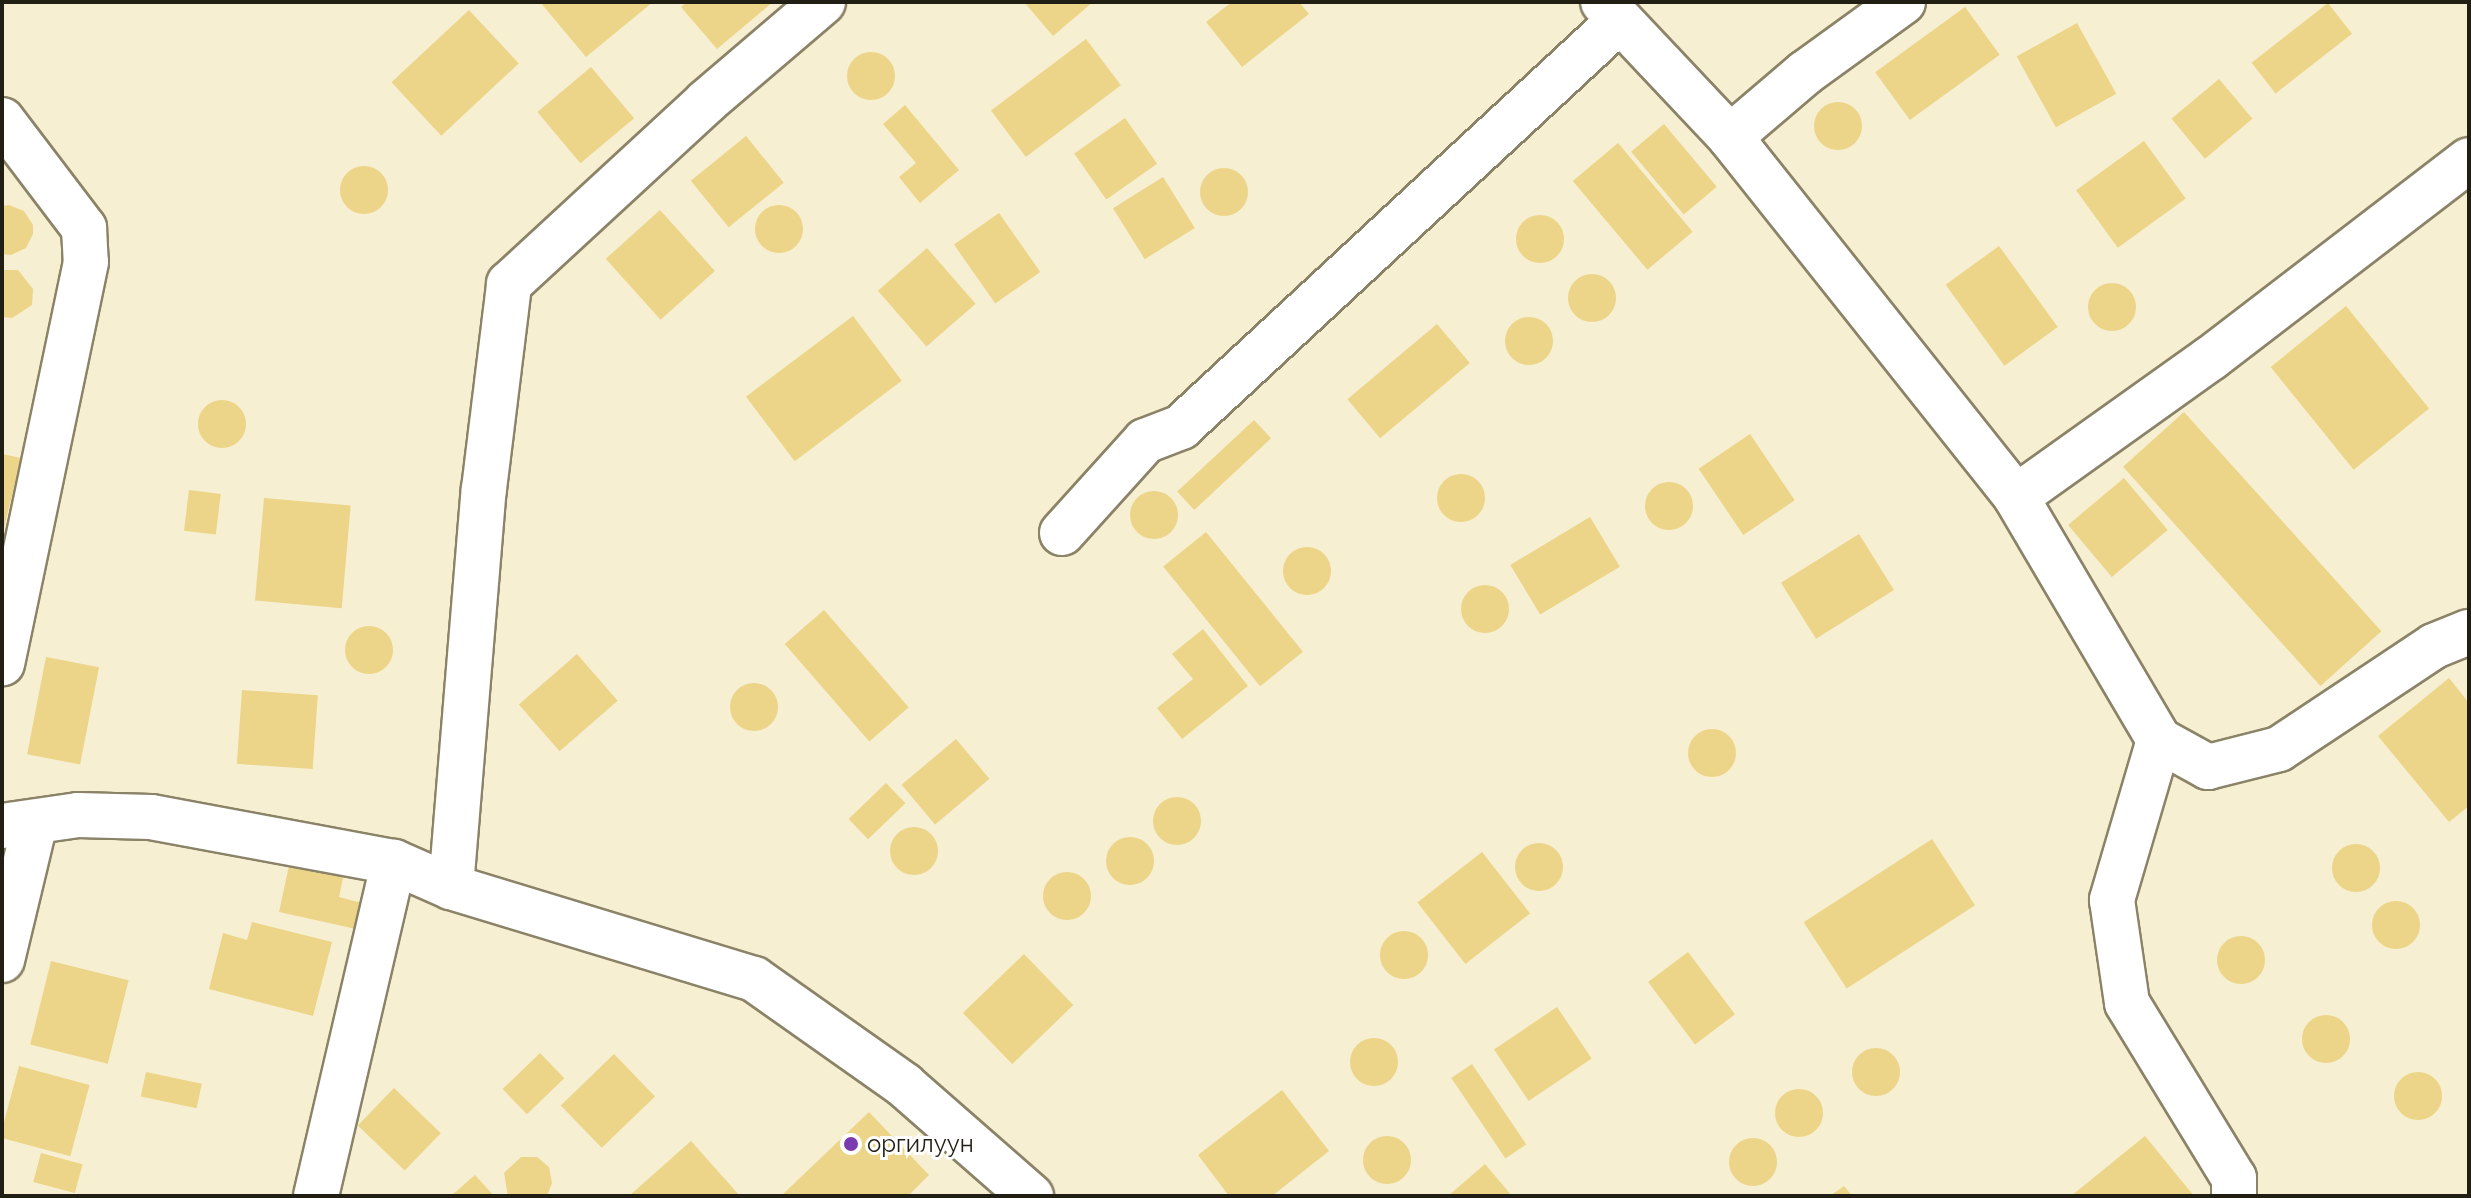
<!DOCTYPE html>
<meta charset="utf-8">
<style>
body{margin:0}
#map{position:relative;width:2471px;height:1198px;overflow:hidden;background:#f7efd1;font-family:Raleway,sans-serif}
div>[style]{position:absolute}
.building>*{inset:0;background:#ecd588;transform-origin:0 0}
.round{border-radius:50%}
.roads{filter:drop-shadow(2px 0 #8b8368) drop-shadow(-2px 0 #8b8368) drop-shadow(0 2px #8b8368) drop-shadow(0 -2px #8b8368)}
.minor>*{height:44px;margin:-22px;padding:0 22px;transform-origin:22px;border-radius:22px;background:#fff}
.dots>*{width:22px;height:22px;translate:-50% -50%;box-sizing:border-box;border:4px solid #fff;border-radius:50%}
span{translate:-50% -50%;white-space:nowrap;text-align:center;line-height:1.15;-webkit-text-stroke:6px #fff;paint-order:stroke}
.poi-label{font-size:24px;color:#211e13}
.left{translate:0 -50%;text-align:left}
.frame{position:absolute;inset:0;border:4px solid #211e13;pointer-events:none}
</style>
<div id="map">
<div class="building">
<i style="clip-path:polygon(540px 2px,653px 2px,586px 57px)"></i>
<i style="clip-path:polygon(687px 2px,773px 2px,717px 49px,681px 7px)"></i>
<i style="clip-path:polygon(1024px 2px,1093px 2px,1053px 36px)"></i>
<i style="clip-path:polygon(1232px 2px,1299px 2px,1309px 14px,1242px 67px,1206px 22px)"></i>
<i style="left:2328px;top:3px;width:39px;height:97px;rotate:52deg"></i>
<i style="left:1965px;top:7px;width:59px;height:111px;rotate:54deg"></i>
<i style="left:469px;top:10px;width:73px;height:106px;rotate:47deg"></i>
<i style="left:2077px;top:23px;width:81px;height:69px;rotate:61deg"></i>
<i style="left:1086px;top:39px;width:58px;height:119px;rotate:53deg"></i>
<i class="round" style="left:847px;top:52px;width:48px;height:48px"></i>
<i style="left:591px;top:67px;width:67px;height:70px;rotate:50deg"></i>
<i style="left:2219px;top:79px;width:52px;height:62px;rotate:50deg"></i>
<i class="round" style="left:1814px;top:102px;width:48px;height:48px"></i>
<i style="clip-path:polygon(905px 105px,959px 170px,920px 203px,899px 177px,916px 163px,883px 124px)"></i>
<i style="left:1125px;top:118px;width:56px;height:62px;rotate:55deg"></i>
<i style="left:1664px;top:124px;width:82px;height:43px;rotate:50deg"></i>
<i style="left:746px;top:136px;width:60px;height:71px;rotate:51deg"></i>
<i style="left:2144px;top:141px;width:71px;height:84px;rotate:54deg"></i>
<i style="left:1618px;top:143px;width:116px;height:59px;rotate:50deg"></i>
<i class="round" style="left:340px;top:166px;width:48px;height:48px"></i>
<i class="round" style="left:1200px;top:168px;width:48px;height:48px"></i>
<i style="left:1163px;top:177px;width:60px;height:59px;rotate:58deg"></i>
<i class="round" style="left:755px;top:205px;width:48px;height:48px"></i>
<i style="clip-path:polygon(9px 205px,24px 211px,33px 225px,33px 234px,26px 248px,11px 255px,2px 254px,2px 206px)"></i>
<i style="left:660px;top:210px;width:82px;height:73px;rotate:48deg"></i>
<i style="left:999px;top:213px;width:72px;height:55px;rotate:55deg"></i>
<i class="round" style="left:1516px;top:215px;width:48px;height:48px"></i>
<i style="left:1999px;top:246px;width:100px;height:66px;rotate:54deg"></i>
<i style="left:927px;top:248px;width:74px;height:65px;rotate:49deg"></i>
<i style="clip-path:polygon(2px 270px,18px 270px,33px 289px,32px 305px,12px 318px,2px 317px)"></i>
<i class="round" style="left:1568px;top:274px;width:48px;height:48px"></i>
<i class="round" style="left:2088px;top:283px;width:48px;height:48px"></i>
<i style="left:2346px;top:306px;width:132px;height:97px;rotate:51deg"></i>
<i style="left:853px;top:316px;width:81px;height:134px;rotate:53deg"></i>
<i class="round" style="left:1505px;top:317px;width:48px;height:48px"></i>
<i style="left:1437px;top:324px;width:51px;height:117px;rotate:50deg"></i>
<i class="round" style="left:198px;top:400px;width:48px;height:48px"></i>
<i style="left:2184px;top:412px;width:295px;height:82px;rotate:48deg"></i>
<i style="left:1254px;top:420px;width:25px;height:105px;rotate:47deg"></i>
<i style="left:1750px;top:434px;width:80px;height:62px;rotate:56deg"></i>
<i style="clip-path:polygon(2px 454px,21px 458px,3px 532px,2px 531px)"></i>
<i class="round" style="left:1437px;top:474px;width:48px;height:48px"></i>
<i style="left:2124px;top:478px;width:68px;height:73px;rotate:50deg"></i>
<i class="round" style="left:1645px;top:482px;width:48px;height:48px"></i>
<i style="left:189px;top:490px;width:32px;height:41px;rotate:7deg"></i>
<i class="round" style="left:1130px;top:491px;width:48px;height:48px"></i>
<i style="left:264px;top:498px;width:87px;height:103px;rotate:5deg"></i>
<i style="left:1590px;top:517px;width:58px;height:93px;rotate:59deg"></i>
<i style="left:1206px;top:532px;width:154px;height:55px;rotate:51deg"></i>
<i style="left:1859px;top:534px;width:66px;height:92px;rotate:58deg"></i>
<i class="round" style="left:1283px;top:547px;width:48px;height:48px"></i>
<i class="round" style="left:1461px;top:585px;width:48px;height:48px"></i>
<i style="left:824px;top:610px;width:129px;height:52px;rotate:49deg"></i>
<i class="round" style="left:345px;top:626px;width:48px;height:48px"></i>
<i style="clip-path:polygon(1203px 629px,1248px 686px,1182px 739px,1157px 708px,1193px 679px,1172px 654px)"></i>
<i style="left:577px;top:654px;width:62px;height:77px;rotate:49deg"></i>
<i style="left:46px;top:657px;width:54px;height:99px;rotate:11deg"></i>
<i style="clip-path:polygon(2449px 678px,2469px 703px,2469px 806px,2449px 822px,2378px 736px)"></i>
<i class="round" style="left:730px;top:683px;width:48px;height:48px"></i>
<i style="left:242px;top:690px;width:76px;height:74px;rotate:4deg"></i>
<i class="round" style="left:1688px;top:729px;width:48px;height:48px"></i>
<i style="left:956px;top:739px;width:52px;height:71px;rotate:50deg"></i>
<i style="left:886px;top:783px;width:28px;height:52px;rotate:46deg"></i>
<i class="round" style="left:1153px;top:797px;width:48px;height:48px"></i>
<i class="round" style="left:890px;top:827px;width:48px;height:48px"></i>
<i class="round" style="left:1106px;top:837px;width:48px;height:48px"></i>
<i style="left:1932px;top:839px;width:79px;height:153px;rotate:57deg"></i>
<i class="round" style="left:1515px;top:843px;width:48px;height:48px"></i>
<i class="round" style="left:2332px;top:844px;width:48px;height:48px"></i>
<i style="left:1482px;top:852px;width:78px;height:82px;rotate:52deg"></i>
<i style="clip-path:polygon(290px 861px,344px 874px,339px 897px,362px 903px,356px 929px,279px 912px)"></i>
<i class="round" style="left:1043px;top:872px;width:48px;height:48px"></i>
<i class="round" style="left:2372px;top:901px;width:48px;height:48px"></i>
<i style="clip-path:polygon(252px 922px,332px 942px,313px 1016px,209px 989px,223px 933px,247px 940px)"></i>
<i class="round" style="left:1380px;top:931px;width:48px;height:48px"></i>
<i class="round" style="left:2217px;top:936px;width:48px;height:48px"></i>
<i style="left:1688px;top:952px;width:78px;height:50px;rotate:53deg"></i>
<i style="left:1024px;top:954px;width:71px;height:85px;rotate:46deg"></i>
<i style="left:51px;top:961px;width:80px;height:86px;rotate:14deg"></i>
<i style="left:1557px;top:1007px;width:62px;height:76px;rotate:56deg"></i>
<i class="round" style="left:2302px;top:1015px;width:48px;height:48px"></i>
<i class="round" style="left:1350px;top:1038px;width:48px;height:48px"></i>
<i class="round" style="left:1852px;top:1048px;width:48px;height:48px"></i>
<i style="left:540px;top:1053px;width:35px;height:52px;rotate:46deg"></i>
<i style="left:614px;top:1054px;width:59px;height:74px;rotate:46deg"></i>
<i style="left:1472px;top:1064px;width:97px;height:25px;rotate:56deg"></i>
<i style="left:19px;top:1066px;width:73px;height:74px;rotate:15deg"></i>
<i class="round" style="left:2394px;top:1072px;width:48px;height:48px"></i>
<i style="left:146px;top:1072px;width:57px;height:25px;rotate:12deg"></i>
<i style="left:394px;top:1088px;width:65px;height:52px;rotate:44deg"></i>
<i class="round" style="left:1775px;top:1089px;width:48px;height:48px"></i>
<i style="clip-path:polygon(1282px 1090px,1329px 1151px,1272px 1196px,1229px 1196px,1198px 1155px)"></i>
<i style="clip-path:polygon(869px 1112px,929px 1175px,908px 1196px,781px 1196px)"></i>
<i class="round" style="left:1363px;top:1136px;width:48px;height:48px"></i>
<i style="clip-path:polygon(2145px 1136px,2194px 1196px,2071px 1196px)"></i>
<i class="round" style="left:1729px;top:1138px;width:48px;height:48px"></i>
<i style="clip-path:polygon(691px 1141px,740px 1196px,629px 1196px)"></i>
<i style="left:41px;top:1153px;width:43px;height:30px;rotate:15deg"></i>
<i style="clip-path:polygon(521px 1157px,537px 1157px,549px 1167px,552px 1183px,547px 1196px,508px 1196px,504px 1173px)"></i>
<i style="clip-path:polygon(1485px 1164px,1512px 1196px,1448px 1196px)"></i>
<i style="clip-path:polygon(475px 1175px,494px 1196px,451px 1196px)"></i>
<i style="clip-path:polygon(1844px 1186px,1852px 1196px,1830px 1196px)"></i>
</div>
<div class="roads">
<div class="minor">
<i style="left:1603px;top:2px;width:185px;rotate:46.7deg"></i>
<i style="left:1730px;top:137px;width:460px;rotate:51.5deg"></i>
<i style="left:2016px;top:497px;width:282px;rotate:59.5deg"></i>
<i style="left:2159px;top:740px;width:56px;rotate:28.9deg"></i>
<i style="left:2208px;top:767px;width:73px;rotate:-14.2deg"></i>
<i style="left:2279px;top:749px;width:186px;rotate:-33.6deg"></i>
<i style="left:2434px;top:646px;width:38px;rotate:-22deg"></i>
<i style="left:2px;top:120px;width:136px;rotate:52.8deg"></i>
<i style="left:84px;top:228px;width:34px;rotate:87deg"></i>
<i style="left:86px;top:262px;width:410px;rotate:101.8deg"></i>
<i style="left:1730px;top:137px;width:99px;rotate:-40.5deg"></i>
<i style="left:1805px;top:73px;width:121px;rotate:-35.9deg"></i>
<i style="left:2016px;top:497px;width:239px;rotate:-35.5deg"></i>
<i style="left:2211px;top:358px;width:325px;rotate:-37.5deg"></i>
<i style="left:1062px;top:533px;width:124px;rotate:-47.9deg"></i>
<i style="left:1145px;top:441px;width:39px;rotate:-21deg"></i>
<i style="left:1181px;top:427px;width:596px;rotate:-42.82deg"></i>
<i style="left:2159px;top:740px;width:167px;rotate:106.4deg"></i>
<i style="left:2112px;top:900px;width:104px;rotate:81.7deg"></i>
<i style="left:2127px;top:1003px;width:205px;rotate:58.6deg"></i>
<i style="left:2234px;top:1178px;width:18px;rotate:90deg"></i>
<i style="left:2px;top:826px;width:77px;rotate:-8.2deg"></i>
<i style="left:78px;top:815px;width:73px;rotate:1.6deg"></i>
<i style="left:151px;top:817px;width:247px;rotate:10.5deg"></i>
<i style="left:394px;top:862px;width:62px;rotate:23.7deg"></i>
<i style="left:451px;top:887px;width:317px;rotate:16.9deg"></i>
<i style="left:754px;top:979px;width:184px;rotate:35.2deg"></i>
<i style="left:904px;top:1085px;width:169px;rotate:41.2deg"></i>
<i style="left:451px;top:887px;width:399px;rotate:-85.3deg"></i>
<i style="left:484px;top:489px;width:207px;rotate:-83deg"></i>
<i style="left:509px;top:284px;width:268px;rotate:-42.7deg"></i>
<i style="left:706px;top:102px;width:154px;rotate:-40.5deg"></i>
<i style="left:2px;top:960px;width:141px;rotate:-76.5deg"></i>
<i style="left:316px;top:1196px;width:343px;rotate:-76.9deg"></i>
</div>
</div>
<div class="dots">
<i style="left:851px;top:1144px;background:#7b3bb0"></i>
</div>
<div class="poi-label">
<span class="left" style="left:867px;top:1144px">оргилуун</span>
</div>
<div class="frame"></div>
</div>
